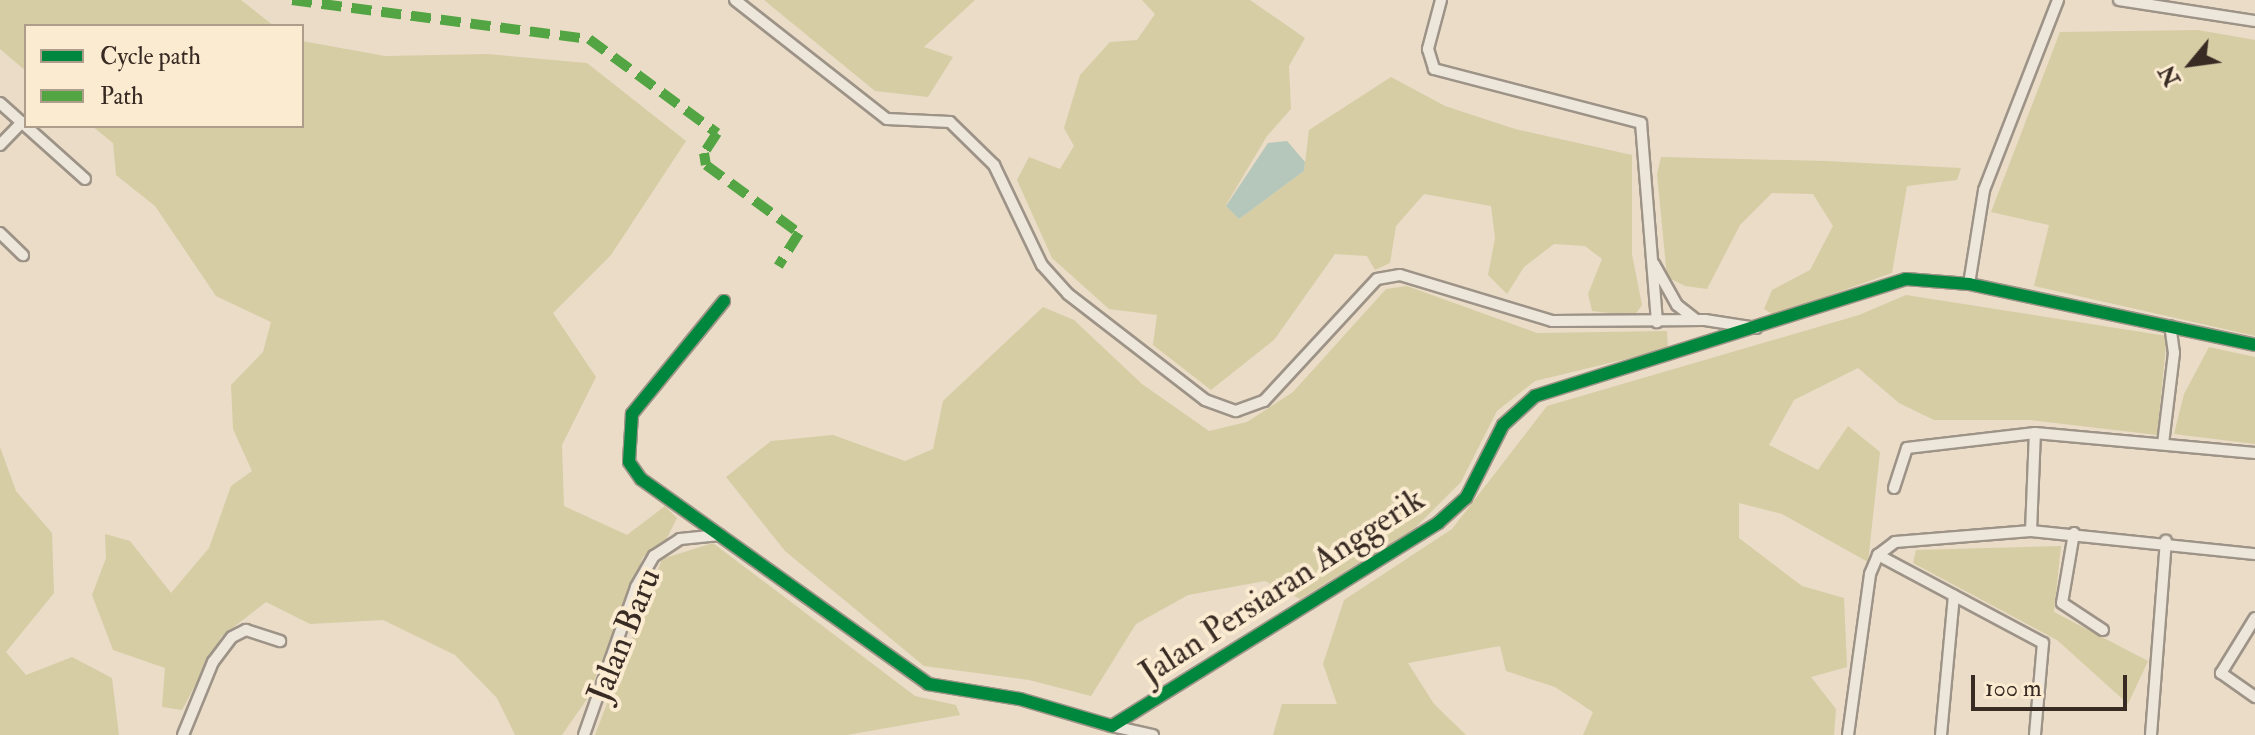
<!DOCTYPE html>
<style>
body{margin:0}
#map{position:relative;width:2255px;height:735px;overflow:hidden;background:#eadcc7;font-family:"IM FELL Double Pica",serif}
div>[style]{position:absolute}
.green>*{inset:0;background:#d6cda5}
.water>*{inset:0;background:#b5c6ba}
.roads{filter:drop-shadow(2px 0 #9d9387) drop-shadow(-2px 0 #9d9387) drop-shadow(0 2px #9d9387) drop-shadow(0 -2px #9d9387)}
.street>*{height:10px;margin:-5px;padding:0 5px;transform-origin:5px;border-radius:5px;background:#ede6db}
.quiet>*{height:10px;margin-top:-5px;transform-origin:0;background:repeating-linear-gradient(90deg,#53a442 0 20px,transparent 0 30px)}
.cycleway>*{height:12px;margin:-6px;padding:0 6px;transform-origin:6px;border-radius:6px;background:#00873e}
span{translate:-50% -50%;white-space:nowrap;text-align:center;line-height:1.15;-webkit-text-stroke:8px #fbebd1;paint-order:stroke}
.street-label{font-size:34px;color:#382b24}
.legend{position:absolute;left:24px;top:24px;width:280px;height:104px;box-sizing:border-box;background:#fbebd1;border:2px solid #ad9e8c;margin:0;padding:10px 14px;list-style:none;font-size:24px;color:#382b24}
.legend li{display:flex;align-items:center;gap:16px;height:40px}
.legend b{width:40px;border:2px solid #ad9e8c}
.north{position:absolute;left:2151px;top:24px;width:80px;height:80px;-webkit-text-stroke:6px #fbebd1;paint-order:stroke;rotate:241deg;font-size:22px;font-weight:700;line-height:32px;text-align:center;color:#382b24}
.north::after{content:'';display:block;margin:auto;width:28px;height:36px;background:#382b24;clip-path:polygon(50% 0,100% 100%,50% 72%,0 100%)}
.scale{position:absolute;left:1971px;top:675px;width:156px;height:36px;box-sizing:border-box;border:4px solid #382b24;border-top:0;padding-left:10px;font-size:24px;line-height:28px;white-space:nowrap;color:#382b24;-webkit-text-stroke:6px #fbebd1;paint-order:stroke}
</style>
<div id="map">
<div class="green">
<i style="clip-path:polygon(0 0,241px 0,274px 26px,26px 26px,26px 71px,0 49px)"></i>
<i style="clip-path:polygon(764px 0,975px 0,924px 47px,953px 57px,928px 97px,875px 91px)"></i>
<i style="clip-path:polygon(1142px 0,1250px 0,1305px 38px,1289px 66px,1291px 109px,1267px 136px,1226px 205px,1239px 219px,1304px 171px,1309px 130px,1391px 77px,1445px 106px,1515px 129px,1632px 155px,1632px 254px,1642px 305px,1634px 316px,1592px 311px,1588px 294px,1602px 259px,1585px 246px,1554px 244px,1524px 267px,1507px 294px,1488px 275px,1495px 238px,1491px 206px,1424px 194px,1396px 226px,1390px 263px,1375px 270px,1367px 256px,1335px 254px,1274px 340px,1211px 390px,1153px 345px,1157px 315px,1109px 309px,1052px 258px,1017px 180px,1029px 157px,1060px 169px,1074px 146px,1064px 128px,1080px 75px,1110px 42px,1137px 40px,1155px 14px)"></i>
<i style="clip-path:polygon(2198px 30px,2255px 40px,2255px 336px,2034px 286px,2049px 225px,1991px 212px,2060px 32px)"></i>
<i style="clip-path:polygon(302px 41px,385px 56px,487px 54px,587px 63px,686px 141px,611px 255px,553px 313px,596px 377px,562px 445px,564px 506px,627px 535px,665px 506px,677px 518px,664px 544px,643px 557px,587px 699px,562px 735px,515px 735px,497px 698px,455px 655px,383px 620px,310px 624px,266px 602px,221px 637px,182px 710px,162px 707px,165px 668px,113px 650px,92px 595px,106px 558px,105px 534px,130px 541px,171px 593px,209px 548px,231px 486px,252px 471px,233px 429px,231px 385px,263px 352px,271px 322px,216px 296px,155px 206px,116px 175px,113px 143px,92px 126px,302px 126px)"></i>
<i style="clip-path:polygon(1661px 157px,1826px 161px,1961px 168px,1957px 180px,1907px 186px,1892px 273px,1774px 315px,1764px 309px,1772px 290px,1810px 270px,1833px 226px,1813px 194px,1772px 193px,1740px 225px,1707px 289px,1685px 286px,1667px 277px,1657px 174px)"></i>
<i style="clip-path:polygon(1407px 286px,1537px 333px,1667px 331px,1668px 349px,1535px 381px,1497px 411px,1461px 482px,1414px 529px,1300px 599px,1265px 581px,1188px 595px,1136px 624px,1091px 696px,1029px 680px,924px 666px,785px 551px,726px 477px,771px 441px,833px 435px,905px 461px,933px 449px,943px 401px,1043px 307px,1074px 320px,1142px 384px,1209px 431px,1247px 422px,1293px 392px,1386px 289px)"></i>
<i style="clip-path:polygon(1906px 295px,2167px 336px,2157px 435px,2030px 420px,1934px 420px,1899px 403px,1858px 368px,1794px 400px,1769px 445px,1818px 470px,1848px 426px,1880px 452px,1868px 562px,1782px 514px,1739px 503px,1739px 538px,1802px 586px,1844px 598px,1847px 667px,1811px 677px,1836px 709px,1834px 735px,1583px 735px,1593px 712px,1555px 687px,1506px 671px,1500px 646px,1408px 663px,1434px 704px,1466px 735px,1273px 735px,1282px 704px,1337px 704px,1323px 664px,1344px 600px,1452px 529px,1547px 406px,1859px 315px)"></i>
<i style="clip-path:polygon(2209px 347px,2255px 357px,2255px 444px,2174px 434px,2184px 394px)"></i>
<i style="clip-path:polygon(0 447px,16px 491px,52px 533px,54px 593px,6px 652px,26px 675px,72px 657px,112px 678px,119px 735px,0 735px)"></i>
<i style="clip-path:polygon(713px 543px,915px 696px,956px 705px,960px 715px,847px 735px,595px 735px,662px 559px)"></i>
<i style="clip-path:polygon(2061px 546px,2054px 612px,2148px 661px,2128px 704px,2057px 640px,1913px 563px,1916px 550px)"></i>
</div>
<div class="water">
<i style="clip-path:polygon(1287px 141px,1305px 162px,1304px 171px,1239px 219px,1226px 206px,1268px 143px)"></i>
</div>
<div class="roads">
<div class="street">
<i style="left:735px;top:0;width:193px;rotate:38.1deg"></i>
<i style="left:887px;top:119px;width:63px;rotate:2.7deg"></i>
<i style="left:950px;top:122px;width:62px;rotate:44.3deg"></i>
<i style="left:994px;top:165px;width:111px;rotate:64.4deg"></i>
<i style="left:1042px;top:265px;width:39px;rotate:48deg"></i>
<i style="left:1068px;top:294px;width:173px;rotate:37.7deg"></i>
<i style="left:1205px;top:400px;width:33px;rotate:20deg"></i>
<i style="left:1236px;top:411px;width:30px;rotate:-20deg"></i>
<i style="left:1264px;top:401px;width:166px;rotate:-47.2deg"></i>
<i style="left:1377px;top:279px;width:23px;rotate:-10deg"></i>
<i style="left:1400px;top:275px;width:159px;rotate:16.8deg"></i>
<i style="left:1552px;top:321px;width:153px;rotate:-0.4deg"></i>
<i style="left:1705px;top:320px;width:52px;rotate:8.9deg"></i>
<i style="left:1441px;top:0;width:51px;rotate:104.9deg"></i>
<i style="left:1428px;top:49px;width:21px;rotate:73deg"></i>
<i style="left:1434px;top:69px;width:214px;rotate:14.6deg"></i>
<i style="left:1641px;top:123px;width:200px;rotate:85.4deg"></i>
<i style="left:2119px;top:0;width:138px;rotate:8.8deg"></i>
<i style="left:0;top:103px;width:114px;rotate:41.8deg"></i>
<i style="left:0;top:145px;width:32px;rotate:-46deg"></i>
<i style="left:0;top:233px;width:32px;rotate:44deg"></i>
<i style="left:1654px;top:264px;width:47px;rotate:60.7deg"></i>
<i style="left:1677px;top:305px;width:24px;rotate:38deg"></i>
<i style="left:1969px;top:284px;width:95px;rotate:-80.9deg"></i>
<i style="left:1984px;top:190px;width:204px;rotate:-68.7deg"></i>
<i style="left:724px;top:301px;width:146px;rotate:129.2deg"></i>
<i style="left:632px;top:414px;width:48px;rotate:93.6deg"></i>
<i style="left:629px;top:462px;width:21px;rotate:55deg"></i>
<i style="left:641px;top:479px;width:353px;rotate:35.5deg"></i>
<i style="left:928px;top:684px;width:93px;rotate:9.3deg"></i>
<i style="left:1020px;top:699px;width:96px;rotate:16.4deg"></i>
<i style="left:1112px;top:726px;width:384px;rotate:-31.9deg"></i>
<i style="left:1438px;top:523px;width:38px;rotate:-42deg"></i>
<i style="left:1466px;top:498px;width:82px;rotate:-63.1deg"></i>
<i style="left:1503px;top:425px;width:43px;rotate:-42.2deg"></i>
<i style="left:1535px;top:396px;width:389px;rotate:-17.5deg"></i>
<i style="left:1906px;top:279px;width:63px;rotate:4.5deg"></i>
<i style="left:1969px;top:284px;width:292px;rotate:12deg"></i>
<i style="left:2163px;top:444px;width:92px;rotate:-83.1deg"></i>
<i style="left:2174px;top:353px;width:27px;rotate:-98deg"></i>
<i style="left:1894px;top:488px;width:42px;rotate:-72deg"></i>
<i style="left:1907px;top:448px;width:129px;rotate:-6.7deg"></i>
<i style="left:2035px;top:433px;width:221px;rotate:5.2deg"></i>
<i style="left:2031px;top:531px;width:98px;rotate:-87.7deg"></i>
<i style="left:2074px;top:533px;width:71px;rotate:99.7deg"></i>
<i style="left:2062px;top:603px;width:49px;rotate:33.4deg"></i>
<i style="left:1878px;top:555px;width:187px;rotate:28.1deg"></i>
<i style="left:2043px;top:643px;width:92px;rotate:95deg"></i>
<i style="left:2255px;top:618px;width:65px;rotate:121.7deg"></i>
<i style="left:2221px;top:673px;width:42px;rotate:35.2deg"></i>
<i style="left:1112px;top:726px;width:42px;rotate:12.4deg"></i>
<i style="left:183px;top:735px;width:79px;rotate:-67.7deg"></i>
<i style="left:213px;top:662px;width:31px;rotate:-53deg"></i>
<i style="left:232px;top:637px;width:16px;rotate:-27deg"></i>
<i style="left:246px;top:630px;width:36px;rotate:18deg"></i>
<i style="left:584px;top:735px;width:157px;rotate:-70.6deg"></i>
<i style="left:636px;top:587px;width:36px;rotate:-60deg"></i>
<i style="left:654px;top:556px;width:31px;rotate:-33deg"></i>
<i style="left:680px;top:539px;width:40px;rotate:-5.7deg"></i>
<i style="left:1848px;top:735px;width:162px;rotate:-82.2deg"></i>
<i style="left:1870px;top:574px;width:21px;rotate:-67deg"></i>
<i style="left:1878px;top:555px;width:21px;rotate:-37deg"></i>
<i style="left:1895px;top:542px;width:136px;rotate:-4.6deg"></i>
<i style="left:2031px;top:531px;width:225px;rotate:5.9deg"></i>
<i style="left:1941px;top:735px;width:140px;rotate:-84.7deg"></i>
<i style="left:2151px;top:735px;width:195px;rotate:-85.6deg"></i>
</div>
</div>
<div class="quiet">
<i style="left:292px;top:0;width:300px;rotate:7.5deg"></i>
<i style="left:589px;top:39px;width:159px;rotate:36.3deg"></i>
<i style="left:717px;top:133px;width:24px;rotate:123deg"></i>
<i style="left:704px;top:153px;width:12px;rotate:81deg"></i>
<i style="left:706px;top:165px;width:115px;rotate:36.2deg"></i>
<i style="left:799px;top:233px;width:39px;rotate:122deg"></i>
</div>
<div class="cycleway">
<i style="left:724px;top:301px;width:146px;rotate:129.2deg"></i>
<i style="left:632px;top:414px;width:48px;rotate:93.6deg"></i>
<i style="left:629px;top:462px;width:21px;rotate:55deg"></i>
<i style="left:641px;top:479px;width:353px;rotate:35.5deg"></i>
<i style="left:928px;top:684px;width:93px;rotate:9.3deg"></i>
<i style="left:1020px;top:699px;width:96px;rotate:16.4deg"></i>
<i style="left:1112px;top:726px;width:384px;rotate:-31.9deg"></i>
<i style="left:1438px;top:523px;width:38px;rotate:-42deg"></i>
<i style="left:1466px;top:498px;width:82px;rotate:-63.1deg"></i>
<i style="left:1503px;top:425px;width:43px;rotate:-42.2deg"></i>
<i style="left:1535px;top:396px;width:389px;rotate:-17.5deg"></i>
<i style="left:1906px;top:279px;width:63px;rotate:4.5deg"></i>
<i style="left:1969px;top:284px;width:292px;rotate:12deg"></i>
</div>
<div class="street-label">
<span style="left:1282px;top:586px;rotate:-33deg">Jalan Persiaran Anggerik</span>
<span style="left:624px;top:635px;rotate:-68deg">Jalan Baru</span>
</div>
<ul class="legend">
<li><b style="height:10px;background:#00873e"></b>Cycle path</li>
<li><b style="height:10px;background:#53a442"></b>Path</li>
</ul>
<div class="north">N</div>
<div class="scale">100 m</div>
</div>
